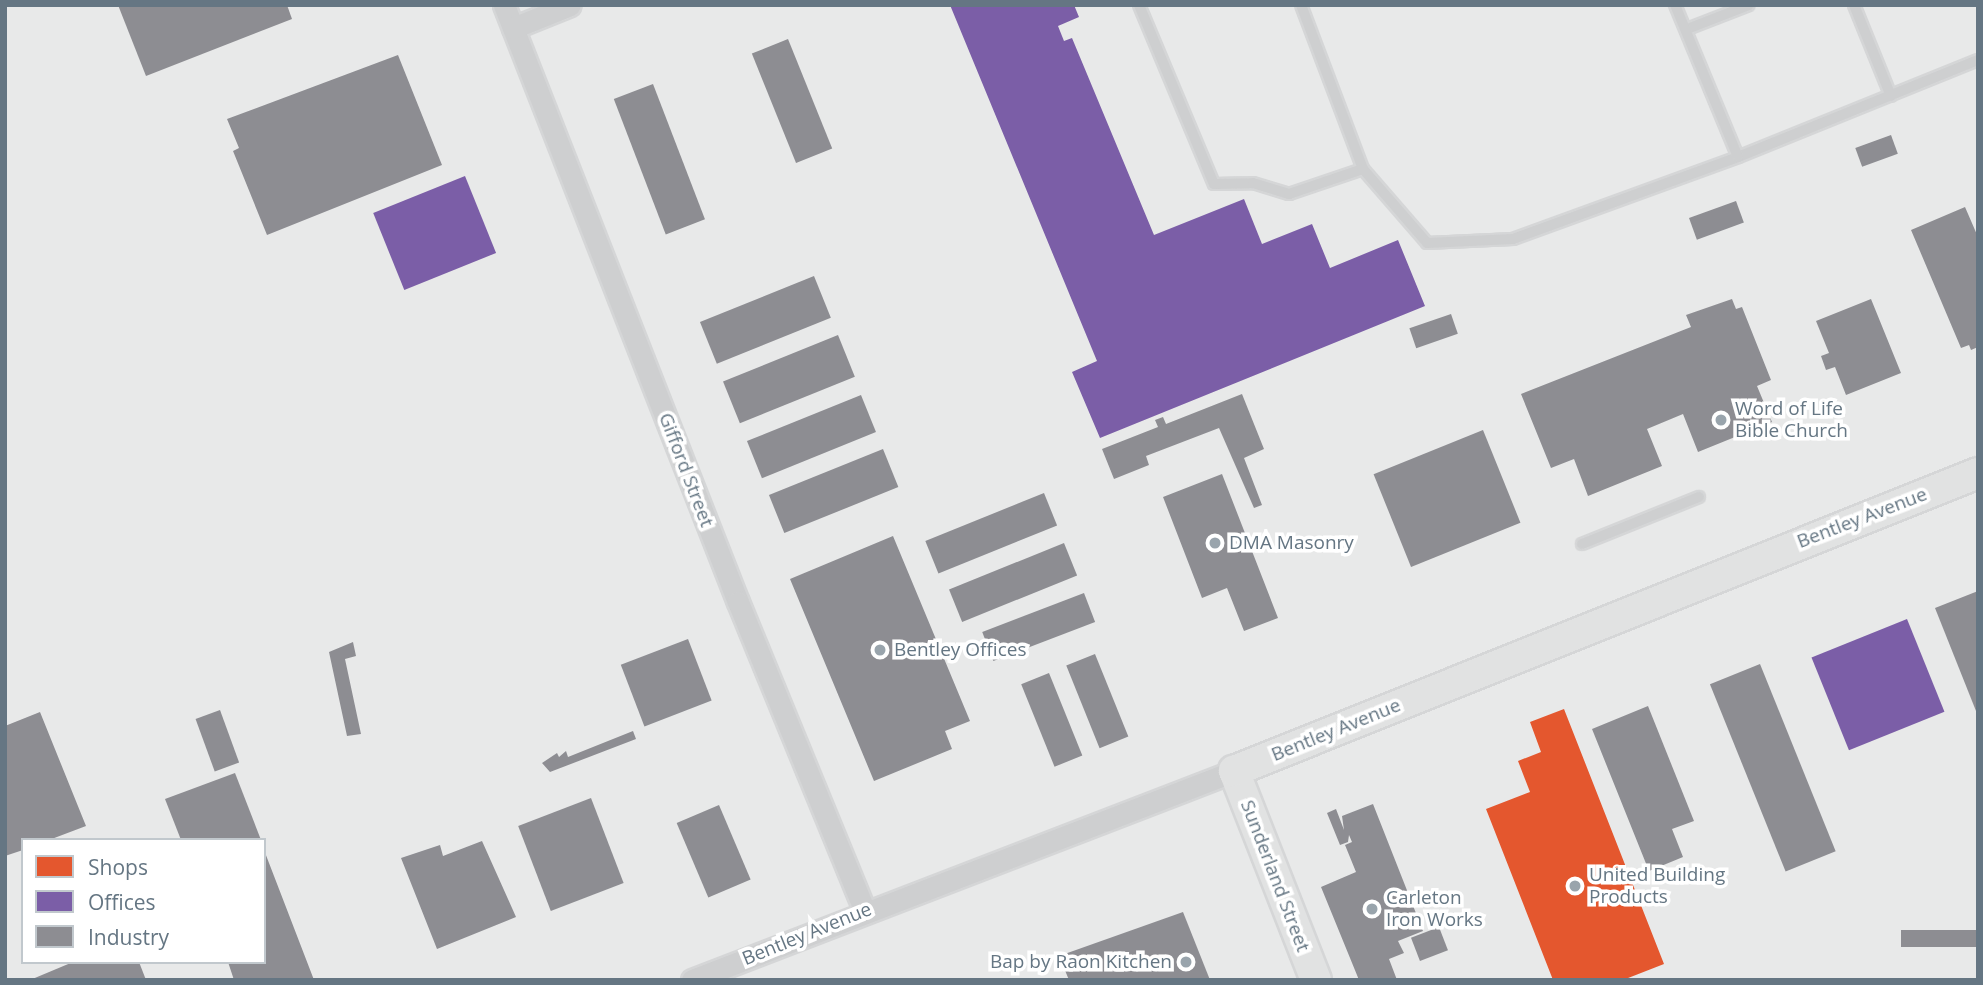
<!DOCTYPE html>
<style>
body{margin:0}
#map{position:relative;width:1983px;height:985px;overflow:hidden;background:#f9f9f9;font-family:"Open Sans",sans-serif}
div>[style]{position:absolute}
.built>*{inset:0;background:#e8e9e9}
.shops>*{inset:0;background:#e4572e}
.offices>*{inset:0;background:#7b5ea7;transform-origin:0 0}
.industry>*{inset:0;background:#8d8d92;transform-origin:0 0}
.roads{filter:drop-shadow(2px 0 #d5d6d7) drop-shadow(-2px 0 #d5d6d7) drop-shadow(0 2px #d5d6d7) drop-shadow(0 -2px #d5d6d7)}
.lane>*{height:10px;margin:-5px;padding:0 5px;transform-origin:5px;border-radius:5px;background:#cecfd0}
.street>*{height:21px;margin:-10.5px;padding:0 10.5px;transform-origin:10.5px;border-radius:10.5px;background:#cecfd0}
.secondary>*{height:30px;margin:-15px;padding:0 15px;transform-origin:15px;border-radius:15px;background:#e1e2e2}
.dots>*{width:19px;height:19px;translate:-50% -50%;box-sizing:border-box;border:4px solid #fff;border-radius:50%}
span{translate:-50% -50%;white-space:nowrap;text-align:center;line-height:1.15;-webkit-text-stroke:7px #fff;paint-order:stroke}
.poi-label{font-size:19px;color:#657683}
.left{translate:0 -50%;text-align:left}
.right{translate:-100% -50%;text-align:right}
.street-label{font-size:19px;color:#657683}
.frame{position:absolute;inset:0;border:7px solid #657683;pointer-events:none}
.legend{position:absolute;left:21px;top:838px;width:245px;height:126px;box-sizing:border-box;background:#fff;border:2px solid #c1c8cd;margin:0;padding:9px 12px;list-style:none;font-size:21px;color:#657683}
.legend li{display:flex;align-items:center;gap:14px;height:35px}
.legend b{width:35px;border:2px solid #c1c8cd}
</style>
<div id="map">
<div class="built">
<i style="clip-path:polygon(evenodd,5px 5px,1978px 5px,1978px 980px,5px 980px,5px 5px,23px 840px,264px 840px,264px 962px,23px 962px,23px 840px)"></i>
</div>
<div class="shops">
<i style="clip-path:polygon(1564px 709px,1664px 964px,1623px 980px,1553px 980px,1486px 809px,1530px 792px,1518px 761px,1541px 752px,1530px 722px)"></i>
</div>
<div class="offices">
<i style="clip-path:polygon(950px 5px,1074px 5px,1079px 17px,1058px 26px,1064px 41px,1072px 38px,1154px 235px,1244px 199px,1262px 244px,1312px 224px,1330px 268px,1398px 240px,1425px 306px,1100px 438px,1072px 372px,1097px 361px)"></i>
<i style="left:465px;top:176px;width:83px;height:99px;rotate:68deg"></i>
<i style="left:1907px;top:619px;width:100px;height:103px;rotate:68deg"></i>
</div>
<div class="industry">
<i style="clip-path:polygon(118px 5px,287px 5px,292px 19px,146px 76px)"></i>
<i style="left:788px;top:39px;width:118px;height:39px;rotate:68deg"></i>
<i style="clip-path:polygon(398px 55px,442px 165px,267px 235px,233px 151px,239px 148px,227px 119px)"></i>
<i style="left:653px;top:84px;width:145px;height:42px;rotate:69deg"></i>
<i style="left:1891px;top:135px;width:20px;height:38px;rotate:70deg"></i>
<i style="left:1736px;top:201px;width:23px;height:50px;rotate:70deg"></i>
<i style="clip-path:polygon(1965px 207px,1978px 237px,1978px 347px,1971px 350px,1969px 345px,1961px 348px,1911px 230px)"></i>
<i style="left:814px;top:276px;width:45px;height:123px;rotate:68deg"></i>
<i style="clip-path:polygon(1732px 299px,1736px 309px,1742px 307px,1771px 380px,1757px 386px,1772px 422px,1698px 452px,1683px 414px,1647px 429px,1662px 466px,1588px 496px,1574px 459px,1551px 468px,1521px 394px,1691px 327px,1686px 315px)"></i>
<i style="clip-path:polygon(1871px 299px,1901px 373px,1846px 395px,1835px 367px,1826px 370px,1821px 356px,1829px 353px,1816px 321px)"></i>
<i style="left:1451px;top:314px;width:21px;height:44px;rotate:71deg"></i>
<i style="left:838px;top:335px;width:45px;height:124px;rotate:68deg"></i>
<i style="clip-path:polygon(1242px 394px,1264px 449px,1244px 458px,1262px 505px,1254px 508px,1219px 428px,1146px 456px,1149px 465px,1114px 479px,1102px 449px,1158px 427px,1155px 420px,1163px 417px,1166px 424px)"></i>
<i style="left:861px;top:395px;width:40px;height:123px;rotate:68deg"></i>
<i style="left:1483px;top:430px;width:100px;height:118px;rotate:68deg"></i>
<i style="left:883px;top:449px;width:41px;height:123px;rotate:68deg"></i>
<i style="clip-path:polygon(1222px 474px,1278px 618px,1244px 631px,1227px 588px,1202px 598px,1163px 497px)"></i>
<i style="left:1044px;top:493px;width:35px;height:128px;rotate:68deg"></i>
<i style="clip-path:polygon(893px 536px,970px 721px,945px 731px,952px 749px,874px 781px,790px 579px)"></i>
<i style="left:1064px;top:543px;width:35px;height:124px;rotate:68deg"></i>
<i style="clip-path:polygon(1978px 591px,1978px 716px,1935px 608px)"></i>
<i style="left:1084px;top:593px;width:31px;height:109px;rotate:69deg"></i>
<i style="left:688px;top:639px;width:66px;height:72px;rotate:69deg"></i>
<i style="clip-path:polygon(353px 642px,356px 656px,345px 659px,361px 734px,347px 736px,329px 652px)"></i>
<i style="left:1095px;top:654px;width:89px;height:31px;rotate:68deg"></i>
<i style="left:1760px;top:664px;width:202px;height:54px;rotate:68deg"></i>
<i style="left:1049px;top:673px;width:89px;height:30px;rotate:68deg"></i>
<i style="clip-path:polygon(1648px 706px,1694px 821px,1672px 829px,1683px 857px,1649px 871px,1592px 729px)"></i>
<i style="left:220px;top:710px;width:56px;height:26px;rotate:70deg"></i>
<i style="clip-path:polygon(40px 712px,86px 826px,49px 840px,23px 840px,23px 850px,5px 856px,5px 726px)"></i>
<i style="clip-path:polygon(633px 731px,636px 739px,550px 772px,542px 763px,557px 753px,559px 757px,566px 751px,568px 757px)"></i>
<i style="clip-path:polygon(235px 773px,261px 840px,181px 840px,165px 799px)"></i>
<i style="left:591px;top:798px;width:91px;height:78px;rotate:69deg"></i>
<i style="clip-path:polygon(1373px 804px,1423px 931px,1398px 941px,1404px 953px,1389px 959px,1397px 980px,1359px 980px,1321px 887px,1356px 872px,1345px 845px,1352px 842px,1349px 835px,1348px 842px,1340px 845px,1327px 813px,1336px 809px,1344px 830px,1342px 816px)"></i>
<i style="left:719px;top:805px;width:81px;height:46px;rotate:67deg"></i>
<i style="clip-path:polygon(482px 841px,516px 917px,437px 949px,401px 858px,440px 845px,443px 856px)"></i>
<i style="clip-path:polygon(264px 850px,314px 980px,234px 980px,228px 962px,264px 962px)"></i>
<i style="clip-path:polygon(1183px 912px,1210px 980px,1069px 980px,1059px 956px)"></i>
<i style="left:1439px;top:927px;width:25px;height:30px;rotate:69deg"></i>
<i style="left:1978px;top:930px;width:17px;height:77px;rotate:90deg"></i>
<i style="clip-path:polygon(73px 962px,139px 962px,146px 980px,30px 980px)"></i>
</div>
<div class="roads">
<div class="lane">
<i style="left:1139px;top:5px;width:194px;rotate:67.3deg"></i>
<i style="left:1214px;top:184px;width:39px;rotate:-1deg"></i>
<i style="left:1253px;top:183px;width:38px;rotate:17deg"></i>
<i style="left:1289px;top:194px;width:78px;rotate:-18.7deg"></i>
<i style="left:1363px;top:169px;width:175px;rotate:-110.7deg"></i>
<i style="left:1854px;top:5px;width:98px;rotate:67.9deg"></i>
<i style="left:1687px;top:29px;width:66px;rotate:-21.2deg"></i>
<i style="left:1738px;top:157px;width:259px;rotate:-22deg"></i>
<i style="left:1363px;top:169px;width:98px;rotate:49.1deg"></i>
<i style="left:1427px;top:243px;width:86px;rotate:-2.7deg"></i>
<i style="left:1513px;top:239px;width:239px;rotate:-20deg"></i>
<i style="left:1738px;top:157px;width:165px;rotate:-112.5deg"></i>
<i style="left:1582px;top:544px;width:126px;rotate:-21.9deg"></i>
</div>
<div class="street">
<i style="left:504px;top:5px;width:641px;rotate:68.6deg"></i>
<i style="left:738px;top:602px;width:334px;rotate:67.7deg"></i>
<i style="left:513px;top:28px;width:61px;rotate:-22deg"></i>
<i style="left:692px;top:980px;width:581px;rotate:-21.09deg"></i>
</div>
<div class="secondary">
<i style="left:1316px;top:980px;width:225px;rotate:-111.4deg"></i>
<i style="left:1234px;top:771px;width:801px;rotate:-21.83deg"></i>
</div>
</div>
<div class="dots">
<i style="left:1721px;top:420px;background:#99a4ac"></i>
<i style="left:1215px;top:543px;background:#99a4ac"></i>
<i style="left:880px;top:650px;background:#99a4ac"></i>
<i style="left:1575px;top:886px;background:#99a4ac"></i>
<i style="left:1372px;top:909px;background:#99a4ac"></i>
<i style="left:1186px;top:962px;background:#99a4ac"></i>
</div>
<div class="poi-label">
<span class="left" style="left:1735px;top:420px">Word of Life<br>Bible Church</span>
<span class="left" style="left:1229px;top:543px">DMA Masonry</span>
<span class="left" style="left:894px;top:650px">Bentley Offices</span>
<span class="left" style="left:1589px;top:886px">United Building<br>Products</span>
<span class="left" style="left:1386px;top:909px">Carleton<br>Iron Works</span>
<span class="right" style="left:1172px;top:962px">Bap by Raon Kitchen</span>
</div>
<div class="street-label">
<span style="left:686px;top:470px;rotate:69deg">Gifford Street</span>
<span style="left:1862px;top:518px;rotate:-21deg">Bentley Avenue</span>
<span style="left:1336px;top:730px;rotate:-22deg">Bentley Avenue</span>
<span style="left:1275px;top:876px;rotate:69deg">Sunderland Street</span>
<span style="left:807px;top:934px;rotate:-22deg">Bentley Avenue</span>
</div>
<div class="frame"></div>
<ul class="legend">
<li><b style="height:19px;background:#e4572e"></b>Shops</li>
<li><b style="height:19px;background:#7b5ea7"></b>Offices</li>
<li><b style="height:19px;background:#8d8d92"></b>Industry</li>
</ul>
</div>
